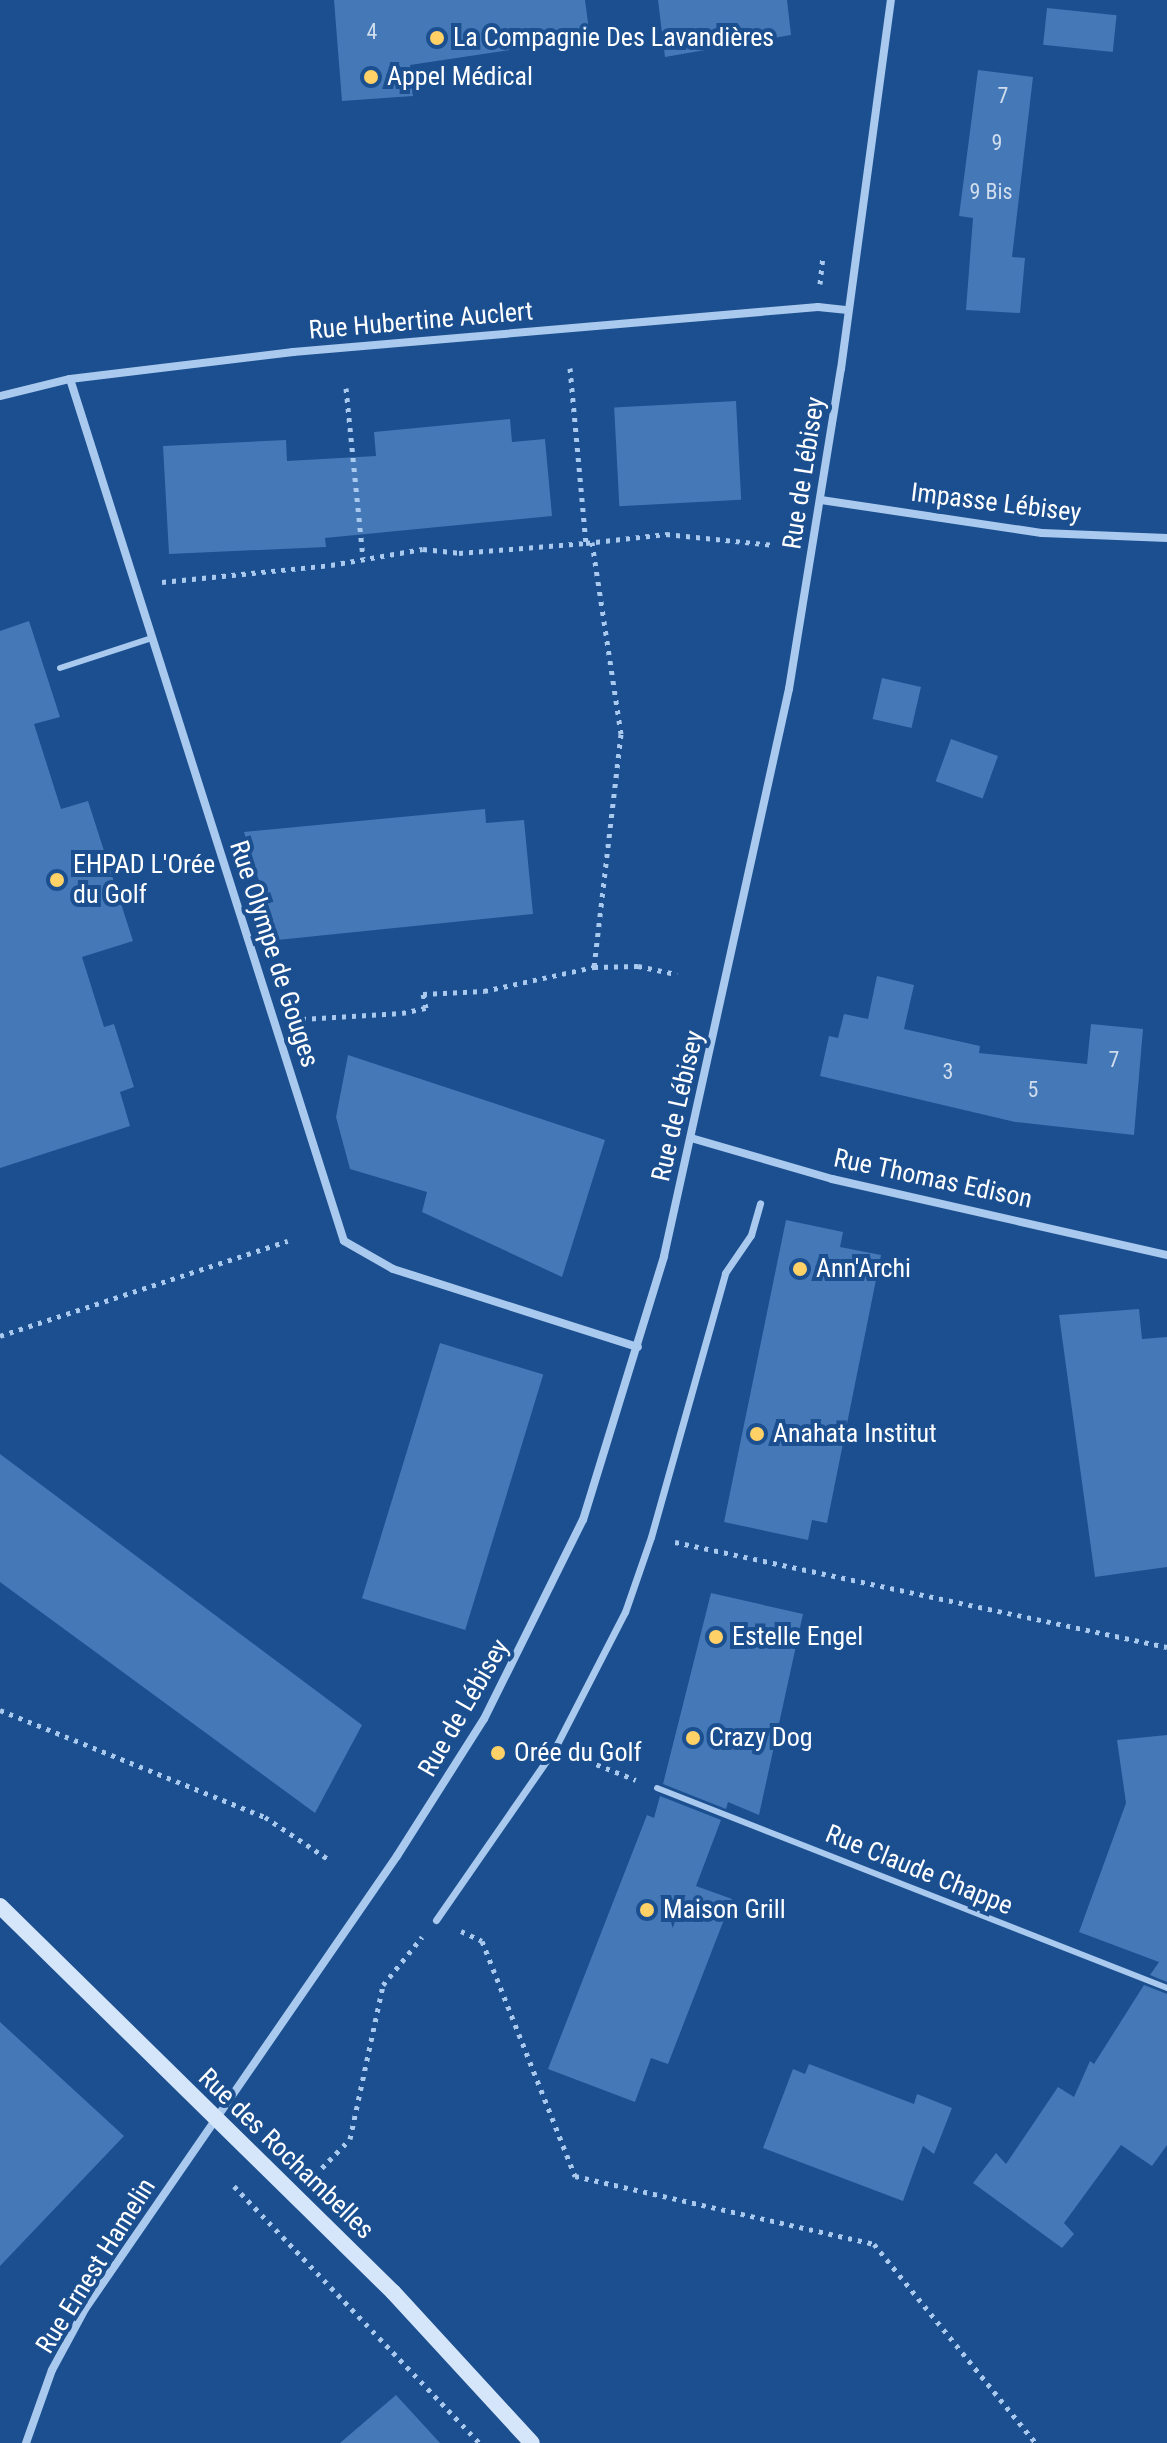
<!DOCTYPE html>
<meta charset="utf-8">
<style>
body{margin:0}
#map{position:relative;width:1167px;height:2443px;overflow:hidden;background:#1b4f8f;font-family:"Roboto Condensed",sans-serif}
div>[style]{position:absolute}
.building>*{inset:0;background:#4478b7;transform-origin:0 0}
.path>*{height:5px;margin-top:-2.5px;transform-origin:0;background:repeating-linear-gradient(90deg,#a9c9ee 0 4px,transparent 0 10px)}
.service>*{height:6px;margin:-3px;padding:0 3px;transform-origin:3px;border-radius:3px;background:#a9c9ee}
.pedestrian>*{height:7px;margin:-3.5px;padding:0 3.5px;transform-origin:3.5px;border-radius:3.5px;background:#a9c9ee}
.minor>*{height:8px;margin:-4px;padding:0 4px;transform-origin:4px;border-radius:4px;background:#a9c9ee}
.secondary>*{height:16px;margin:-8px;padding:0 8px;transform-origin:8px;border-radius:8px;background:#d6e6fa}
.dots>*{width:22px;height:22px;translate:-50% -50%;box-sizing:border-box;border:4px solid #1b4f8f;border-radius:50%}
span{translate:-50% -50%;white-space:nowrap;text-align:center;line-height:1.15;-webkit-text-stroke:8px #1b4f8f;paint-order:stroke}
.number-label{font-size:22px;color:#d0dded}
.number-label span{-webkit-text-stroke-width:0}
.poi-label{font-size:26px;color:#fff}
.left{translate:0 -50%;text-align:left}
.street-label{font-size:26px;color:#fff}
</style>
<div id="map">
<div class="building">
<i style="clip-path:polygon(334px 0,585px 0,590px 38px,410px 65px,413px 96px,342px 101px)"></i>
<i style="clip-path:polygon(658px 0,787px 0,791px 35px,665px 57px)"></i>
<i style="left:1047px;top:8px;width:70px;height:37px;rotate:6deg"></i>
<i style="clip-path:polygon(978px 70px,1033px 77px,1012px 257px,1025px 258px,1020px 313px,966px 310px,973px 218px,959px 216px)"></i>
<i style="left:736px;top:401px;width:99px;height:122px;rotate:87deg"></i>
<i style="clip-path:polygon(510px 419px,512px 442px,545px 439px,552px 516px,325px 538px,326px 547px,169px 554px,163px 446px,286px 440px,287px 461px,376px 456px,374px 432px)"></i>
<i style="clip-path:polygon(29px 621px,60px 717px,34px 724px,61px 809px,88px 801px,133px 941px,82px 957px,104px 1027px,114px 1024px,134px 1087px,120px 1092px,130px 1126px,0 1168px,0 631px)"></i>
<i style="left:882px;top:678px;width:40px;height:42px;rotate:13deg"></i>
<i style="left:951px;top:739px;width:50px;height:45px;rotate:20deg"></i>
<i style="clip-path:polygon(485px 809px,486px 823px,524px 820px,533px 914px,277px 940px,244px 832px)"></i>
<i style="clip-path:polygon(877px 976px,914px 985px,904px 1029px,980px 1046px,979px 1053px,1087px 1064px,1091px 1024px,1143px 1029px,1134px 1135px,1015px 1122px,820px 1076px,829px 1036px,838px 1038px,844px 1014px,868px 1019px)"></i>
<i style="clip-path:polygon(348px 1055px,605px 1140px,562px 1277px,422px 1212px,427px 1192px,350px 1169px,336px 1117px)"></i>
<i style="clip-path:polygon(786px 1220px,843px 1232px,840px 1247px,881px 1255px,827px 1523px,812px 1520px,808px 1540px,724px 1522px)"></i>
<i style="clip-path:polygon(1139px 1309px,1142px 1339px,1167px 1337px,1167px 1567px,1095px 1577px,1059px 1315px)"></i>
<i style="left:440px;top:1343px;width:108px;height:267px;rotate:17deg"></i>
<i style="clip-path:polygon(0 1454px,362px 1725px,315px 1813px,0 1582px)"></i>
<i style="clip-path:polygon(711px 1593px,803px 1614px,759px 1815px,728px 1802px,726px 1809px,663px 1784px)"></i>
<i style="clip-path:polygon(1167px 1735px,1167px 1982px,1150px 1975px,1159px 1962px,1079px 1932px,1126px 1803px,1117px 1740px)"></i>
<i style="clip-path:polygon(660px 1796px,721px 1820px,696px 1886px,732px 1899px,668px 2064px,651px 2058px,635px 2102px,548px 2069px,647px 1815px,654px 1818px)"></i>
<i style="clip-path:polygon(1144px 1985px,1167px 1994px,1167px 2145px,1152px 2166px,1121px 2145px,1064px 2223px,1074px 2234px,1062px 2248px,973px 2183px,996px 2153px,1006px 2164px,1058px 2087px,1074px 2097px,1090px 2061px,1094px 2064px)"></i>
<i style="clip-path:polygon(0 2022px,124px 2136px,0 2266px)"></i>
<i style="clip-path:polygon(809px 2064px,914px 2104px,917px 2094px,952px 2108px,934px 2154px,923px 2146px,903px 2201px,763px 2148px,793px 2069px,805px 2074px)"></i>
<i style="clip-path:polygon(396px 2395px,440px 2443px,340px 2443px)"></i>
</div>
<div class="path">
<i style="left:820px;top:284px;width:27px;rotate:-84deg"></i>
<i style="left:570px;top:368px;width:176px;rotate:84.8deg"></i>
<i style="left:586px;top:543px;width:81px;rotate:-6.4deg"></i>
<i style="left:666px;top:534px;width:109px;rotate:5.8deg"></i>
<i style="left:346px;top:388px;width:171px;rotate:84.3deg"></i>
<i style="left:592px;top:542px;width:194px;rotate:81.4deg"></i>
<i style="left:621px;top:734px;width:235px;rotate:96.6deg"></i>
<i style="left:162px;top:582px;width:170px;rotate:-5.7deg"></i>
<i style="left:331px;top:565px;width:93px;rotate:-9.9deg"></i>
<i style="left:423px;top:549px;width:36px;rotate:6deg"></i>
<i style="left:459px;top:553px;width:127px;rotate:-4.5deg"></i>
<i style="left:302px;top:1019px;width:100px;rotate:-3.4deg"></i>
<i style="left:402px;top:1013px;width:25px;rotate:-12deg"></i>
<i style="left:426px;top:1008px;width:14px;rotate:-102deg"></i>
<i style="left:423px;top:994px;width:61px;rotate:-2.8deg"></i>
<i style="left:484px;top:991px;width:113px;rotate:-12.3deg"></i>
<i style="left:594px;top:967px;width:44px;rotate:-1.3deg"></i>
<i style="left:638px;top:966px;width:40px;rotate:12deg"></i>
<i style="left:0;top:1336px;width:303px;rotate:-18.3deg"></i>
<i style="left:675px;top:1542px;width:503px;rotate:12.05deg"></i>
<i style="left:0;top:1710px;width:286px;rotate:22deg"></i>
<i style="left:265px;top:1817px;width:76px;rotate:33.7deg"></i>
<i style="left:578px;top:1757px;width:62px;rotate:21.6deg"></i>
<i style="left:461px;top:1931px;width:23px;rotate:25deg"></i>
<i style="left:482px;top:1941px;width:253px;rotate:68.4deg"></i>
<i style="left:575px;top:2176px;width:307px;rotate:12.8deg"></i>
<i style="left:874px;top:2244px;width:257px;rotate:50.9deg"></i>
<i style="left:315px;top:2175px;width:50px;rotate:-45.8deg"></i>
<i style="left:350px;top:2139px;width:157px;rotate:-77.9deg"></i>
<i style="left:383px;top:1985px;width:62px;rotate:-50.9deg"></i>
<i style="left:234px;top:2186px;width:356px;rotate:46.3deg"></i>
</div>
<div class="service">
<i style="left:60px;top:668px;width:97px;rotate:-18.1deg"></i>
<i style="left:657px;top:1788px;width:548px;rotate:21.41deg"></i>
</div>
<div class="pedestrian">
<i style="left:436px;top:1920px;width:209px;rotate:-55.3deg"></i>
<i style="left:555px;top:1748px;width:153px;rotate:-62.8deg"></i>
<i style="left:625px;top:1612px;width:79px;rotate:-70.9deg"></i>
<i style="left:651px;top:1537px;width:274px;rotate:-74.3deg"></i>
<i style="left:725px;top:1273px;width:46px;rotate:-55.6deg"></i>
<i style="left:751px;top:1235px;width:33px;rotate:-74deg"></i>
</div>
<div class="minor">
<i style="left:70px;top:379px;width:904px;rotate:72.37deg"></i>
<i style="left:344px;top:1241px;width:56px;rotate:29.7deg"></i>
<i style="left:393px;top:1269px;width:257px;rotate:17.7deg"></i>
<i style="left:0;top:396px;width:72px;rotate:-13.7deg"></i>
<i style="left:70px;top:379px;width:225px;rotate:-6.9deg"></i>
<i style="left:293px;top:352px;width:527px;rotate:-4.9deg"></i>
<i style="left:818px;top:307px;width:30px;rotate:6deg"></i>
<i style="left:821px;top:500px;width:223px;rotate:8.5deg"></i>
<i style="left:1042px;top:533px;width:125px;rotate:2.3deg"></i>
<i style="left:691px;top:1138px;width:147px;rotate:16.2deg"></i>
<i style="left:832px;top:1179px;width:344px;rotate:12.8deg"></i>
<i style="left:26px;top:2443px;width:77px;rotate:-70.4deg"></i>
<i style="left:52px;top:2370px;width:69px;rotate:-61.6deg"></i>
<i style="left:85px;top:2309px;width:550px;rotate:-55.44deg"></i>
<i style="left:397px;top:1856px;width:162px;rotate:-57.6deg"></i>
<i style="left:484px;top:1719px;width:222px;rotate:-63.6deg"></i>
<i style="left:583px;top:1520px;width:276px;rotate:-72.9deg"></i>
<i style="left:664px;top:1256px;width:581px;rotate:-77.57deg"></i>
<i style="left:789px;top:689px;width:324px;rotate:-80.8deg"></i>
<i style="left:841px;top:369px;width:372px;rotate:-82.3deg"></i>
</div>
<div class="secondary">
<i style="left:0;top:1906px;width:551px;rotate:44.49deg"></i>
<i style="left:393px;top:2292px;width:205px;rotate:47.4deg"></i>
</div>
<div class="dots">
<i style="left:437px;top:38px;background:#ffd166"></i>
<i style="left:371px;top:77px;background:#ffd166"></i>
<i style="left:57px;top:880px;background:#ffd166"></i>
<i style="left:800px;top:1269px;background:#ffd166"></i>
<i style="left:757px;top:1434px;background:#ffd166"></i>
<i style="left:716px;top:1637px;background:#ffd166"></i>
<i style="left:693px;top:1738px;background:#ffd166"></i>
<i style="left:498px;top:1753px;background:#ffd166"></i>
<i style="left:647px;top:1910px;background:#ffd166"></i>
</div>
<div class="number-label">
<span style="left:372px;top:32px">4</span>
<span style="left:1003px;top:96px">7</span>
<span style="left:997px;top:143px">9</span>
<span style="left:991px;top:192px">9 Bis</span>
<span style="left:1114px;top:1060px">7</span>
<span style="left:948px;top:1072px">3</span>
<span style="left:1033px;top:1090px">5</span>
</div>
<div class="poi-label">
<span class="left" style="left:453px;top:38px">La Compagnie Des Lavandières</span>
<span class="left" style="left:387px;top:77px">Appel Médical</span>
<span class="left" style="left:73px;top:880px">EHPAD L'Orée<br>du Golf</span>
<span class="left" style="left:816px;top:1269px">Ann'Archi</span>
<span class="left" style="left:773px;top:1434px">Anahata Institut</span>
<span class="left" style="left:732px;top:1637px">Estelle Engel</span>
<span class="left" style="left:709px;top:1738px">Crazy Dog</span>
<span class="left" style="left:514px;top:1753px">Orée du Golf</span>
<span class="left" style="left:663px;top:1910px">Maison Grill</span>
</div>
<div class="street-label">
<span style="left:421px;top:321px;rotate:-5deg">Rue Hubertine Auclert</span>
<span style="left:804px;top:473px;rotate:-81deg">Rue de Lébisey</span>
<span style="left:996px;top:503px;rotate:7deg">Impasse Lébisey</span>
<span style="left:274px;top:954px;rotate:72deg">Rue Olympe de Gouges</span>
<span style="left:678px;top:1106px;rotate:-77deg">Rue de Lébisey</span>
<span style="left:933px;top:1179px;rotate:12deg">Rue Thomas Edison</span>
<span style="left:464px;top:1708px;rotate:-60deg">Rue de Lébisey</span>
<span style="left:919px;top:1870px;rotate:22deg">Rue Claude Chappe</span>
<span style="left:286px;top:2154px;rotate:44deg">Rue des Rochambelles</span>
<span style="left:96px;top:2266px;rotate:-58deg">Rue Ernest Hamelin</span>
</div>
</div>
